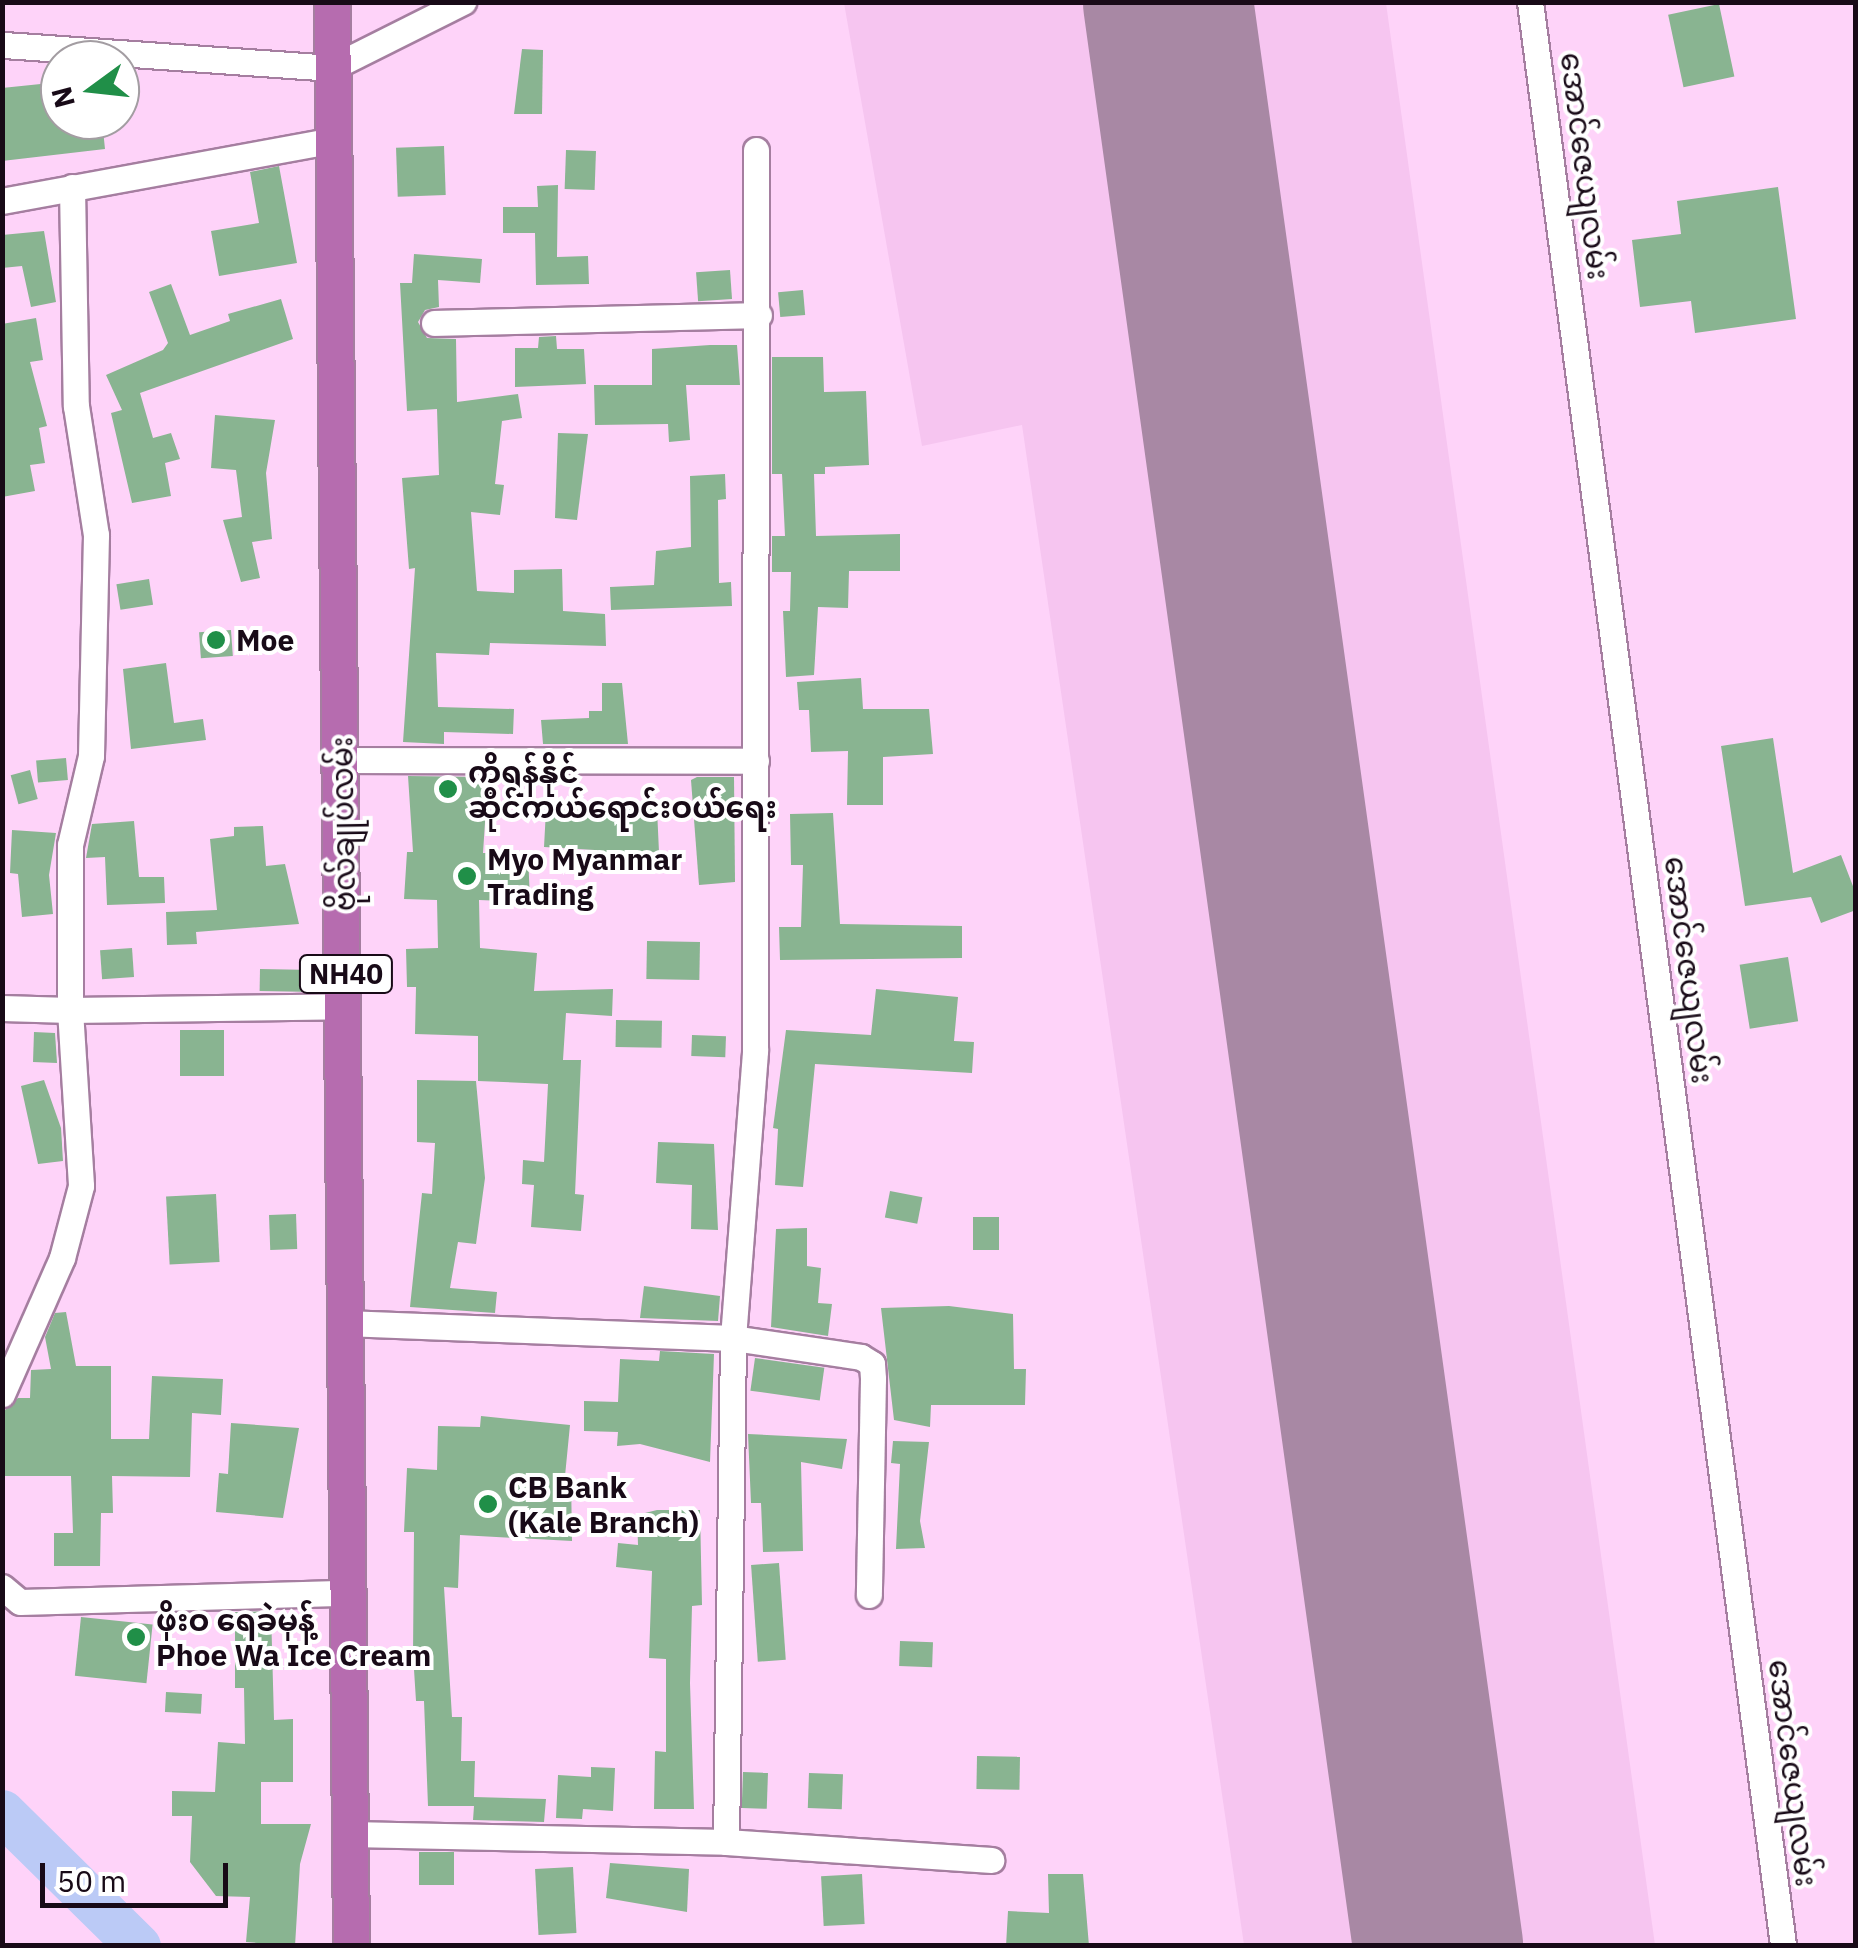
<!DOCTYPE html>
<meta charset="utf-8">
<style>
body{margin:0}
#map{position:relative;width:1858px;height:1948px;overflow:hidden;background:#fed3f9;font-family:"IBM Plex Sans","Noto Sans Myanmar",sans-serif}
div>[style]{position:absolute}
.built>*{inset:0;background:#f6c5f0}
.river>*{height:45px;margin:-22.5px;padding:0 22.5px;transform-origin:22.5px;border-radius:22.5px;background:#bbcaf6}
.runway>*{height:170px;margin:-85px;padding:0 85px;transform-origin:85px;border-radius:85px;background:#a888a4}
.building>*{inset:0;background:#89b491;transform-origin:0 0}
.roads{filter:drop-shadow(2px 0 #a57ea0) drop-shadow(-2px 0 #a57ea0) drop-shadow(0 2px #a57ea0) drop-shadow(0 -2px #a57ea0)}
.minor>*{height:25px;margin:-12.5px;padding:0 12.5px;transform-origin:12.5px;border-radius:12.5px;background:#fff}
.highway>*{height:35px;margin:-17.5px;padding:0 17.5px;transform-origin:17.5px;border-radius:17.5px;background:#b66caf}
.dots>*{width:28px;height:28px;translate:-50% -50%;box-sizing:border-box;border:5px solid #fff;border-radius:50%}
span{translate:-50% -50%;white-space:nowrap;text-align:center;line-height:1.15;-webkit-text-stroke:8px #fff;paint-order:stroke}
.shield-label span{padding:2px 8px;background:#fff;border:2px solid;border-radius:8px;-webkit-text-stroke-width:0}
.shield-label{font-size:28px;color:#180a17;font-weight:700}
.street-label{font-size:30px;color:#180a17}
.poi-label{font-size:30px;color:#180a17;font-weight:700}
.left{translate:0 -50%;text-align:left}
.frame{position:absolute;inset:0;border:5px solid #180a17;pointer-events:none}
.north{position:absolute;left:40px;top:40px;width:100px;height:100px;box-sizing:border-box;background:#fff;border:2px solid #a39da2;border-radius:50%;rotate:255deg;font-size:28px;font-weight:700;line-height:40px;text-align:center;color:#180a17}
.north::after{content:'';display:block;margin:auto;width:35px;height:45px;background:#208f48;clip-path:polygon(50% 0,100% 100%,50% 72%,0 100%)}
.scale{position:absolute;left:40px;top:1863px;width:188px;height:45px;box-sizing:border-box;border:5px solid #180a17;border-top:0;padding-left:12px;font-size:30px;line-height:35px;white-space:nowrap;color:#180a17;-webkit-text-stroke:8px #fff;paint-order:stroke}
</style>
<div id="map">
<div class="built">
<i style="clip-path:polygon(844px 3px,1386px 3px,1655px 1945px,1244px 1945px,1022px 425px,922px 446px)"></i>
</div>
<div class="river">
<i style="left:2px;top:1812px;width:191px;rotate:44.6deg"></i>
</div>
<div class="runway">
<i style="left:1168px;top:2px;width:1963px;rotate:82.09deg"></i>
</div>
<div class="building">
<i style="left:1719px;top:4px;width:74px;height:52px;rotate:78deg"></i>
<i style="clip-path:polygon(522px 49px,543px 50px,542px 114px,514px 114px)"></i>
<i style="clip-path:polygon(60px 82px,60px 120px,102px 120px,105px 149px,2px 161px,2px 88px)"></i>
<i style="left:444px;top:146px;width:49px;height:48px;rotate:88deg"></i>
<i style="left:566px;top:150px;width:30px;height:39px;rotate:2deg"></i>
<i style="clip-path:polygon(279px 166px,297px 263px,219px 276px,211px 231px,259px 223px,250px 172px)"></i>
<i style="clip-path:polygon(558px 185px,557px 257px,588px 256px,589px 284px,536px 285px,535px 233px,503px 233px,503px 207px,538px 207px,537px 186px)"></i>
<i style="clip-path:polygon(1778px 187px,1796px 319px,1695px 333px,1691px 301px,1640px 307px,1632px 240px,1681px 234px,1677px 201px)"></i>
<i style="clip-path:polygon(44px 231px,56px 302px,31px 307px,22px 266px,2px 268px,2px 235px)"></i>
<i style="clip-path:polygon(414px 254px,482px 259px,480px 283px,438px 280px,439px 307px,425px 310px,418px 322px,427px 338px,456px 339px,457px 402px,518px 394px,522px 418px,502px 421px,495px 484px,504px 485px,500px 515px,471px 512px,477px 591px,514px 593px,514px 570px,562px 569px,563px 611px,605px 614px,606px 646px,490px 643px,489px 655px,436px 653px,438px 707px,514px 709px,513px 734px,444px 732px,444px 744px,403px 742px,415px 568px,409px 569px,402px 478px,439px 475px,437px 409px,407px 411px,400px 283px,412px 283px)"></i>
<i style="left:730px;top:270px;width:29px;height:34px;rotate:86deg"></i>
<i style="clip-path:polygon(171px 284px,190px 335px,230px 321px,228px 314px,281px 299px,293px 339px,140px 393px,153px 438px,171px 433px,180px 459px,165px 463px,171px 496px,132px 503px,111px 413px,122px 410px,106px 375px,163px 350px,168px 343px,149px 292px)"></i>
<i style="left:803px;top:290px;width:25px;height:25px;rotate:85deg"></i>
<i style="clip-path:polygon(36px 318px,43px 360px,30px 362px,47px 426px,39px 428px,45px 463px,30px 465px,35px 491px,2px 497px,2px 324px)"></i>
<i style="clip-path:polygon(556px 336px,557px 349px,584px 349px,586px 384px,515px 387px,515px 348px,538px 348px,539px 337px)"></i>
<i style="clip-path:polygon(710px 345px,737px 345px,740px 385px,686px 385px,690px 440px,669px 442px,668px 424px,595px 425px,594px 385px,652px 385px,652px 349px)"></i>
<i style="clip-path:polygon(772px 357px,823px 357px,824px 392px,866px 391px,869px 465px,825px 467px,825px 474px,814px 474px,816px 536px,900px 534px,900px 571px,849px 571px,848px 608px,818px 607px,814px 675px,786px 677px,783px 611px,790px 611px,791px 572px,772px 572px,772px 536px,785px 536px,782px 474px,772px 474px)"></i>
<i style="clip-path:polygon(215px 415px,275px 420px,266px 473px,272px 539px,252px 542px,260px 578px,241px 582px,223px 520px,242px 517px,236px 470px,211px 468px)"></i>
<i style="clip-path:polygon(558px 433px,588px 434px,577px 520px,555px 518px)"></i>
<i style="clip-path:polygon(725px 474px,726px 499px,718px 500px,719px 583px,731px 582px,732px 606px,611px 610px,610px 587px,654px 585px,656px 551px,691px 547px,690px 476px)"></i>
<i style="left:149px;top:579px;width:26px;height:33px;rotate:81deg"></i>
<i style="left:231px;top:630px;width:26px;height:32px;rotate:86deg"></i>
<i style="clip-path:polygon(166px 663px,174px 723px,203px 719px,206px 740px,131px 749px,123px 669px)"></i>
<i style="clip-path:polygon(861px 678px,863px 709px,929px 709px,933px 754px,883px 757px,883px 805px,847px 805px,848px 751px,811px 752px,809px 710px,799px 710px,797px 682px)"></i>
<i style="clip-path:polygon(602px 683px,622px 683px,628px 744px,543px 744px,541px 720px,589px 718px,589px 711px,602px 711px)"></i>
<i style="clip-path:polygon(1773px 738px,1793px 873px,1841px 855px,1856px 894px,1856px 910px,1821px 923px,1811px 897px,1745px 906px,1721px 746px)"></i>
<i style="left:66px;top:758px;width:22px;height:30px;rotate:85deg"></i>
<i style="left:30px;top:770px;width:30px;height:20px;rotate:75deg"></i>
<i style="clip-path:polygon(408px 776px,488px 777px,483px 853px,528px 853px,530px 902px,479px 900px,480px 948px,537px 953px,534px 991px,613px 989px,612px 1016px,566px 1013px,563px 1060px,581px 1060px,575px 1194px,584px 1195px,581px 1231px,531px 1227px,534px 1185px,522px 1184px,523px 1160px,544px 1162px,548px 1084px,478px 1081px,478px 1036px,415px 1034px,416px 987px,407px 987px,406px 949px,438px 948px,437px 900px,404px 899px,407px 852px,413px 852px)"></i>
<i style="clip-path:polygon(697px 777px,734px 777px,735px 882px,699px 885px,691px 780px)"></i>
<i style="clip-path:polygon(657px 809px,659px 852px,595px 855px,595px 850px,544px 847px,546px 810px)"></i>
<i style="clip-path:polygon(833px 813px,840px 924px,962px 926px,962px 958px,780px 960px,779px 927px,801px 927px,803px 865px,791px 865px,790px 814px)"></i>
<i style="clip-path:polygon(134px 821px,139px 877px,164px 877px,165px 903px,107px 905px,105px 857px,86px 858px,92px 824px)"></i>
<i style="clip-path:polygon(263px 826px,266px 866px,285px 864px,299px 924px,196px 932px,197px 944px,167px 945px,166px 912px,217px 910px,210px 839px,234px 836px,234px 827px)"></i>
<i style="clip-path:polygon(12px 830px,56px 833px,49px 875px,53px 914px,22px 917px,18px 874px,10px 873px)"></i>
<i style="left:647px;top:941px;width:53px;height:38px;rotate:1deg"></i>
<i style="left:132px;top:948px;width:29px;height:32px;rotate:86deg"></i>
<i style="left:1788px;top:957px;width:65px;height:49px;rotate:81deg"></i>
<i style="left:260px;top:969px;width:54px;height:22px;rotate:1deg"></i>
<i style="clip-path:polygon(876px 989px,958px 997px,954px 1041px,974px 1042px,972px 1073px,815px 1064px,803px 1187px,775px 1185px,778px 1129px,773px 1128px,786px 1030px,871px 1035px)"></i>
<i style="left:616px;top:1020px;width:46px;height:27px;rotate:1deg"></i>
<i style="left:180px;top:1030px;width:44px;height:46px"></i>
<i style="clip-path:polygon(34px 1032px,55px 1033px,57px 1063px,33px 1062px)"></i>
<i style="left:692px;top:1035px;width:34px;height:21px;rotate:2deg"></i>
<i style="clip-path:polygon(44px 1080px,61px 1128px,63px 1161px,38px 1164px,21px 1086px)"></i>
<i style="clip-path:polygon(417px 1080px,476px 1081px,485px 1178px,476px 1244px,458px 1242px,450px 1288px,497px 1292px,495px 1313px,410px 1307px,422px 1193px,432px 1194px,435px 1143px,417px 1142px)"></i>
<i style="clip-path:polygon(658px 1142px,714px 1144px,718px 1230px,691px 1229px,692px 1185px,656px 1183px)"></i>
<i style="left:890px;top:1191px;width:33px;height:27px;rotate:11deg"></i>
<i style="left:216px;top:1194px;width:68px;height:50px;rotate:87deg"></i>
<i style="left:296px;top:1214px;width:35px;height:27px;rotate:88deg"></i>
<i style="left:973px;top:1217px;width:26px;height:33px"></i>
<i style="clip-path:polygon(807px 1228px,807px 1266px,821px 1268px,818px 1303px,832px 1304px,828px 1336px,771px 1327px,776px 1229px)"></i>
<i style="clip-path:polygon(644px 1286px,720px 1296px,718px 1321px,640px 1318px)"></i>
<i style="clip-path:polygon(949px 1306px,1013px 1314px,1014px 1369px,1026px 1369px,1025px 1405px,931px 1405px,930px 1427px,894px 1420px,881px 1308px)"></i>
<i style="clip-path:polygon(66px 1312px,76px 1366px,111px 1366px,111px 1439px,149px 1439px,152px 1376px,223px 1379px,221px 1415px,192px 1413px,190px 1477px,112px 1476px,113px 1513px,101px 1513px,100px 1566px,54px 1566px,54px 1533px,73px 1533px,71px 1476px,2px 1476px,5px 1410px,18px 1398px,30px 1398px,31px 1370px,51px 1369px,45px 1337px,55px 1313px)"></i>
<i style="clip-path:polygon(660px 1351px,714px 1354px,710px 1462px,640px 1444px,617px 1446px,618px 1432px,584px 1431px,584px 1401px,618px 1402px,620px 1359px,659px 1361px)"></i>
<i style="left:755px;top:1358px;width:70px;height:33px;rotate:8deg"></i>
<i style="clip-path:polygon(481px 1416px,570px 1425px,565px 1476px,571px 1477px,572px 1541px,460px 1535px,458px 1588px,444px 1587px,452px 1717px,462px 1717px,461px 1761px,475px 1761px,474px 1797px,546px 1799px,544px 1822px,473px 1820px,474px 1806px,428px 1806px,424px 1701px,416px 1701px,413px 1654px,414px 1532px,404px 1532px,407px 1468px,437px 1470px,438px 1426px,480px 1427px)"></i>
<i style="clip-path:polygon(231px 1423px,299px 1428px,283px 1518px,216px 1512px,219px 1473px,228px 1474px)"></i>
<i style="clip-path:polygon(748px 1434px,847px 1439px,842px 1469px,801px 1462px,803px 1551px,763px 1552px,761px 1503px,751px 1503px)"></i>
<i style="clip-path:polygon(893px 1441px,929px 1442px,920px 1521px,925px 1548px,896px 1549px,900px 1464px,891px 1463px)"></i>
<i style="clip-path:polygon(657px 1510px,700px 1510px,702px 1605px,692px 1606px,690px 1683px,694px 1809px,654px 1809px,655px 1751px,666px 1752px,666px 1659px,649px 1658px,652px 1571px,616px 1567px,618px 1543px,638px 1545px,637px 1515px)"></i>
<i style="left:779px;top:1563px;width:97px;height:28px;rotate:86deg"></i>
<i style="clip-path:polygon(271px 1611px,274px 1720px,293px 1719px,293px 1782px,261px 1782px,261px 1824px,311px 1824px,300px 1864px,295px 1946px,246px 1942px,250px 1897px,216px 1896px,190px 1862px,192px 1816px,172px 1816px,172px 1791px,215px 1792px,218px 1742px,245px 1744px,244px 1688px,235px 1688px,235px 1612px)"></i>
<i style="left:81px;top:1617px;width:72px;height:59px;rotate:6deg"></i>
<i style="left:900px;top:1641px;width:33px;height:25px;rotate:2deg"></i>
<i style="left:166px;top:1692px;width:36px;height:20px;rotate:3deg"></i>
<i style="left:977px;top:1756px;width:43px;height:33px;rotate:1deg"></i>
<i style="clip-path:polygon(591px 1767px,615px 1768px,613px 1811px,583px 1809px,582px 1819px,556px 1818px,558px 1775px,591px 1777px)"></i>
<i style="left:743px;top:1772px;width:25px;height:36px;rotate:2deg"></i>
<i style="left:809px;top:1773px;width:34px;height:35px;rotate:2deg"></i>
<i style="left:419px;top:1852px;width:35px;height:33px"></i>
<i style="clip-path:polygon(610px 1863px,689px 1869px,687px 1912px,606px 1898px)"></i>
<i style="left:573px;top:1867px;width:66px;height:38px;rotate:87deg"></i>
<i style="left:862px;top:1874px;width:50px;height:41px;rotate:87deg"></i>
<i style="clip-path:polygon(1048px 1874px,1083px 1874px,1089px 1946px,1006px 1946px,1008px 1911px,1049px 1913px)"></i>
</div>
<div class="roads">
<div class="minor">
<i style="left:1530px;top:2px;width:1960px;rotate:82.58deg"></i>
<i style="left:4px;top:45px;width:328px;rotate:4deg"></i>
<i style="left:331px;top:68px;width:148px;rotate:-26.6deg"></i>
<i style="left:72px;top:187px;width:219px;rotate:89deg"></i>
<i style="left:76px;top:406px;width:131px;rotate:81.2deg"></i>
<i style="left:96px;top:535px;width:221px;rotate:91.3deg"></i>
<i style="left:91px;top:756px;width:91px;rotate:103.3deg"></i>
<i style="left:70px;top:845px;width:165px;rotate:90deg"></i>
<i style="left:70px;top:1010px;width:276px;rotate:-0.8deg"></i>
<i style="left:2px;top:201px;width:337px;rotate:-10.4deg"></i>
<i style="left:434px;top:323px;width:325px;rotate:-1.4deg"></i>
<i style="left:342px;top:760px;width:414px;rotate:0.1deg"></i>
<i style="left:2px;top:1008px;width:68px;rotate:1.7deg"></i>
<i style="left:70px;top:1010px;width:176px;rotate:86.4deg"></i>
<i style="left:81px;top:1186px;width:74px;rotate:104.8deg"></i>
<i style="left:62px;top:1258px;width:149px;rotate:113.8deg"></i>
<i style="left:344px;top:1323px;width:389px;rotate:2.2deg"></i>
<i style="left:733px;top:1338px;width:129px;rotate:8.4deg"></i>
<i style="left:861px;top:1357px;width:13px;rotate:32deg"></i>
<i style="left:872px;top:1364px;width:15px;rotate:86deg"></i>
<i style="left:873px;top:1379px;width:216px;rotate:91.1deg"></i>
<i style="left:2px;top:1587px;width:23px;rotate:40deg"></i>
<i style="left:20px;top:1602px;width:327px;rotate:-1.6deg"></i>
<i style="left:350px;top:1834px;width:376px;rotate:1.2deg"></i>
<i style="left:726px;top:1842px;width:266px;rotate:3.9deg"></i>
<i style="left:726px;top:1842px;width:504px;rotate:-89.2deg"></i>
<i style="left:733px;top:1338px;width:288px;rotate:-85.6deg"></i>
<i style="left:755px;top:1051px;width:901px;rotate:-89.94deg"></i>
</div>
<div class="highway">
<i style="left:332px;top:2px;width:1944px;rotate:89.44deg"></i>
</div>
</div>
<div class="dots">
<i style="left:216px;top:640px;background:#208f48"></i>
<i style="left:448px;top:789px;background:#208f48"></i>
<i style="left:467px;top:876px;background:#208f48"></i>
<i style="left:488px;top:1504px;background:#208f48"></i>
<i style="left:136px;top:1637px;background:#208f48"></i>
</div>
<div class="shield-label">
<span style="left:346px;top:974px">NH40</span>
</div>
<div class="street-label">
<span style="left:1585px;top:166px;rotate:83deg">အောင်ဇေယျလမ်း</span>
<span style="left:343px;top:824px;rotate:-91deg">ဗိုလ်ချုပ်လမ်း</span>
<span style="left:1689px;top:970px;rotate:83deg">အောင်ဇေယျလမ်း</span>
<span style="left:1793px;top:1773px;rotate:83deg">အောင်ဇေယျလမ်း</span>
</div>
<div class="poi-label">
<span class="left" style="left:236px;top:640px">Moe</span>
<span class="left" style="left:468px;top:789px">ကိုရန်နိုင်<br>ဆိုင်ကယ်ရောင်းဝယ်ရေး</span>
<span class="left" style="left:487px;top:876px">Myo Myanmar<br>Trading</span>
<span class="left" style="left:508px;top:1504px">CB Bank<br>(Kale Branch)</span>
<span class="left" style="left:156px;top:1637px">ဖိုးဝ ရေခဲမုန့်<br>Phoe Wa Ice Cream</span>
</div>
<div class="frame"></div>
<div class="north">N</div>
<div class="scale">50 m</div>
</div>
